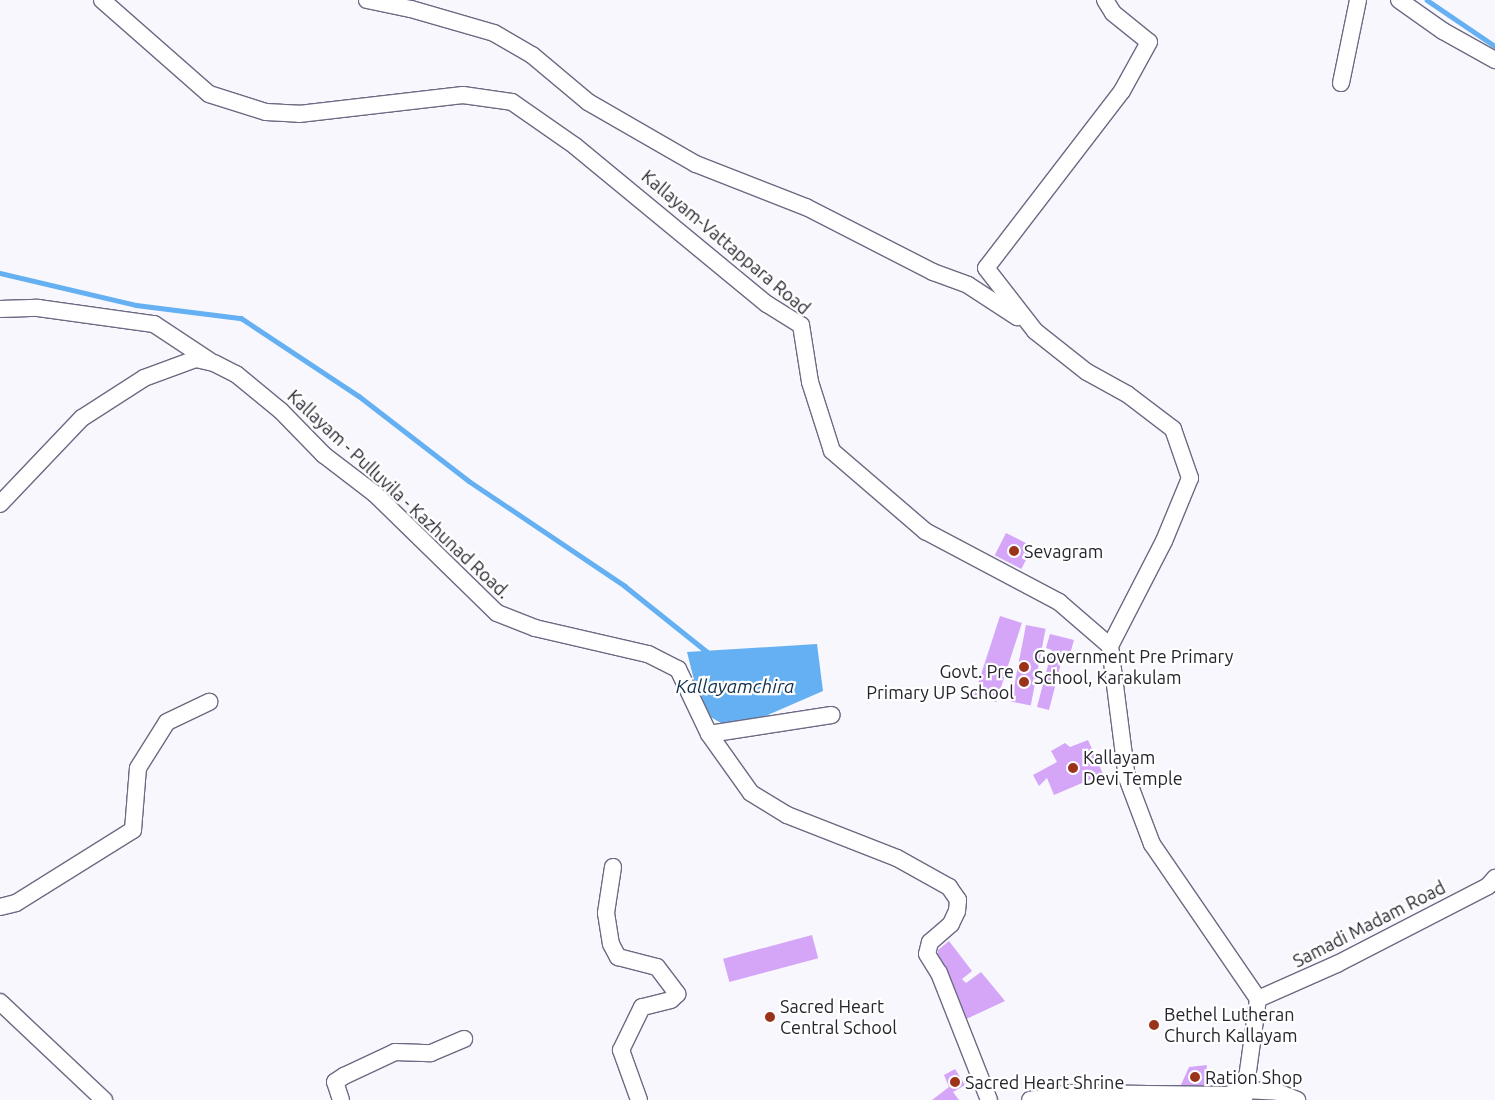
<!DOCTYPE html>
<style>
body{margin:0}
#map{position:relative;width:1495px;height:1100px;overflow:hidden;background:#f7f7fd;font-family:Ubuntu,sans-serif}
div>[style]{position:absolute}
.water>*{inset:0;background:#64b0f2}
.stream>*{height:4.5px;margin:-2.25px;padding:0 2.25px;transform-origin:2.25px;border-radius:2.25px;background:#64b0f2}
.building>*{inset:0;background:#d5a6f8;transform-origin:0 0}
.roads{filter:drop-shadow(1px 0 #6c6a83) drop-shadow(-1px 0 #6c6a83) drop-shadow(0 1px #6c6a83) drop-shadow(0 -1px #6c6a83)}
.minor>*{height:16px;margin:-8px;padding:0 8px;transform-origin:8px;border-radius:8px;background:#fff}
.dots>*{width:14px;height:14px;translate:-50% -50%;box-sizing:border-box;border:2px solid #fff;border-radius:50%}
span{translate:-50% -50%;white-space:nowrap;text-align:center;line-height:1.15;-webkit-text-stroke:4.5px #fff;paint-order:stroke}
.street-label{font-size:18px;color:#25252f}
.poi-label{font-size:18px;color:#25252f}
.left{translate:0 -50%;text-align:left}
.right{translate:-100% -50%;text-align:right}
.water-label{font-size:19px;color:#0f2f4a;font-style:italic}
</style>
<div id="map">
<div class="water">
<i style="clip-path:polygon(817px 644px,823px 691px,733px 730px,702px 712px,687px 652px)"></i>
</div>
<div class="stream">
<i style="left:1427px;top:0;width:82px;rotate:34.1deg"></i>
<i style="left:0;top:273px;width:140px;rotate:13.2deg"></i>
<i style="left:136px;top:305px;width:106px;rotate:7.1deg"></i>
<i style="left:241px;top:318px;width:141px;rotate:33.5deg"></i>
<i style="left:359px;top:396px;width:139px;rotate:37.7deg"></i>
<i style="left:469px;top:481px;width:188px;rotate:33.9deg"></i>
<i style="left:625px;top:586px;width:110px;rotate:38.7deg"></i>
</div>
<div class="building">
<i style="left:1006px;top:533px;width:30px;height:25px;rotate:27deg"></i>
<i style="left:1000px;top:616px;width:23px;height:83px;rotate:18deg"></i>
<i style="left:1026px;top:625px;width:20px;height:78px;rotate:11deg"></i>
<i style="clip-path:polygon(1050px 634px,1074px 640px,1070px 654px,1064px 652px,1049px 710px,1037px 707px,1052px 650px,1046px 648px)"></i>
<i style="clip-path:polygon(1088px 740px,1103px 774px,1054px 795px,1047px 778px,1039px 786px,1033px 775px,1057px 762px,1051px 751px,1065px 743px,1070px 747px)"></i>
<i style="left:812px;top:935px;width:24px;height:92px;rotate:75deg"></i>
<i style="clip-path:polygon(949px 941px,972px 971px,962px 979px,966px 983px,981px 972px,1005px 1001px,962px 1021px,937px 964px,938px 950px)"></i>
<i style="clip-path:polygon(1207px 1065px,1204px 1090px,1180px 1087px,1189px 1067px)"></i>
<i style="clip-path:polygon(955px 1069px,965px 1085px,953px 1092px,959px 1100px,932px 1100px,949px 1087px,944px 1075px)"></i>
</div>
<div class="roads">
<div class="minor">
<i style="left:102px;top:0;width:142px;rotate:41.3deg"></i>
<i style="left:209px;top:94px;width:60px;rotate:17.5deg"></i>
<i style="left:266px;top:112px;width:33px;rotate:3deg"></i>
<i style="left:299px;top:114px;width:165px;rotate:-6.6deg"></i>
<i style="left:463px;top:95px;width:49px;rotate:8.1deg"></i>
<i style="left:512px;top:102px;width:77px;rotate:34.9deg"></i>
<i style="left:575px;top:146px;width:249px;rotate:39.5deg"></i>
<i style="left:767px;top:304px;width:40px;rotate:32deg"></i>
<i style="left:801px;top:325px;width:58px;rotate:81deg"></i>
<i style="left:810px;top:382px;width:72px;rotate:72.3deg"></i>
<i style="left:832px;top:451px;width:123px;rotate:40.7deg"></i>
<i style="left:925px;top:531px;width:152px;rotate:27.9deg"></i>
<i style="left:1059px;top:602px;width:67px;rotate:40.8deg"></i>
<i style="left:1110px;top:646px;width:133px;rotate:82.7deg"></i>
<i style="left:1127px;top:778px;width:71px;rotate:69.3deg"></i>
<i style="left:1152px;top:844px;width:188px;rotate:55.6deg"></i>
<i style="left:1258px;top:999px;width:102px;rotate:97.9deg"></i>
<i style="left:367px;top:0;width:45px;rotate:11.6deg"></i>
<i style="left:411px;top:9px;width:86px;rotate:16.1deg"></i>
<i style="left:494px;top:33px;width:44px;rotate:30.1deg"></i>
<i style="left:532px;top:55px;width:73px;rotate:40deg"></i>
<i style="left:588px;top:102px;width:125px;rotate:29.9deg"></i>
<i style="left:696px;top:164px;width:118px;rotate:21.4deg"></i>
<i style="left:806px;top:207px;width:143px;rotate:27.1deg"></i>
<i style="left:933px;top:272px;width:37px;rotate:20deg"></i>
<i style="left:968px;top:285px;width:59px;rotate:33.1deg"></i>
<i style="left:1105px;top:0;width:15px;rotate:58deg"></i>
<i style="left:1113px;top:13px;width:46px;rotate:38.9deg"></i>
<i style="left:1149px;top:42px;width:56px;rotate:118.9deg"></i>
<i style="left:1122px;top:91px;width:223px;rotate:127.5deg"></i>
<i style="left:986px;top:268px;width:80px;rotate:52.1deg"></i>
<i style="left:1035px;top:331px;width:66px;rotate:38.3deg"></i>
<i style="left:1087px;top:372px;width:46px;rotate:28.8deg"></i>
<i style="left:1127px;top:394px;width:58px;rotate:37.3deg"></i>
<i style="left:1173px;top:429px;width:52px;rotate:70.9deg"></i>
<i style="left:1190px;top:478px;width:68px;rotate:112.4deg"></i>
<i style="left:1164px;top:541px;width:118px;rotate:117.2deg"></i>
<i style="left:1399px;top:0;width:54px;rotate:35.2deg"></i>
<i style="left:1443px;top:31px;width:60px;rotate:29.1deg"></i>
<i style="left:1341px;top:83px;width:85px;rotate:-78.4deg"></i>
<i style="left:0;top:309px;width:38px;rotate:-2deg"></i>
<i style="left:38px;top:308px;width:117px;rotate:7.9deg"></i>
<i style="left:154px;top:324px;width:67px;rotate:33.5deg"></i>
<i style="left:0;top:504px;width:119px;rotate:-46.4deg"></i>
<i style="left:82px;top:418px;width:74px;rotate:-32.8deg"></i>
<i style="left:144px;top:378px;width:55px;rotate:-20.1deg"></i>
<i style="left:196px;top:359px;width:18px;rotate:13deg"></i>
<i style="left:214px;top:363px;width:25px;rotate:27deg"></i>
<i style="left:236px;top:374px;width:58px;rotate:39.4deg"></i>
<i style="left:281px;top:411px;width:62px;rotate:45.7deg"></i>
<i style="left:324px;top:455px;width:64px;rotate:37.4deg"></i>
<i style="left:375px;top:494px;width:170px;rotate:44.3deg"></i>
<i style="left:497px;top:613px;width:41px;rotate:21.5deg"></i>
<i style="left:535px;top:628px;width:116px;rotate:13deg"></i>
<i style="left:648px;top:654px;width:34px;rotate:27deg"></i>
<i style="left:678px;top:669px;width:72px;rotate:64.5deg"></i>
<i style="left:709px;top:734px;width:72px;rotate:54.6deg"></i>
<i style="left:751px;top:793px;width:42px;rotate:31.4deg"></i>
<i style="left:787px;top:815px;width:118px;rotate:21.4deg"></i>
<i style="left:897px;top:858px;width:60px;rotate:29.1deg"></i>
<i style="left:949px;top:887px;width:16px;rotate:55deg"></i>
<i style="left:958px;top:900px;width:11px;rotate:95deg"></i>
<i style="left:957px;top:911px;width:14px;rotate:115deg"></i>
<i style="left:951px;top:924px;width:28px;rotate:139deg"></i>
<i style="left:930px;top:942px;width:12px;rotate:104deg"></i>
<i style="left:927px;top:954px;width:22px;rotate:58deg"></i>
<i style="left:939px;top:973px;width:136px;rotate:68.5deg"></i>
<i style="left:709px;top:734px;width:124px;rotate:-8.8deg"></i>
<i style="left:613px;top:867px;width:47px;rotate:98.7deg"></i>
<i style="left:606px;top:913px;width:31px;rotate:81deg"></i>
<i style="left:611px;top:944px;width:15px;rotate:62deg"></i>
<i style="left:618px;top:957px;width:40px;rotate:14.4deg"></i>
<i style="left:657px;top:967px;width:34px;rotate:53deg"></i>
<i style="left:677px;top:994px;width:8px;rotate:135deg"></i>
<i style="left:671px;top:1000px;width:30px;rotate:166deg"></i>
<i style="left:642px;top:1007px;width:48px;rotate:116deg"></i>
<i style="left:621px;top:1050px;width:53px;rotate:70.2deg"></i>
<i style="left:0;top:907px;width:16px;rotate:-14deg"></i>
<i style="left:16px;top:903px;width:138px;rotate:-32deg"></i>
<i style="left:133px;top:830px;width:62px;rotate:-85.4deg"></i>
<i style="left:138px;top:768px;width:54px;rotate:-57.8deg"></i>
<i style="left:167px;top:722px;width:47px;rotate:-25.5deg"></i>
<i style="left:1258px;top:999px;width:86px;rotate:-23.9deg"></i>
<i style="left:1337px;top:964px;width:170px;rotate:-27.3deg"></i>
<i style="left:1488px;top:886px;width:11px;rotate:-49deg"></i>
<i style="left:0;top:1002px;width:143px;rotate:43.3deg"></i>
<i style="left:341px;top:1100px;width:19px;rotate:-108deg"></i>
<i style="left:335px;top:1082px;width:11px;rotate:-34deg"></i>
<i style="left:344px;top:1076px;width:56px;rotate:-25.2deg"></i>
<i style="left:395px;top:1052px;width:36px;rotate:2deg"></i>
<i style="left:431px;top:1053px;width:36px;rotate:-23deg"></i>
<i style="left:1030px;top:1100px;width:40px;rotate:-10deg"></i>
<i style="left:1069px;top:1093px;width:158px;rotate:0.7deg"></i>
<i style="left:1227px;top:1095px;width:18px;rotate:-16deg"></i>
<i style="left:1244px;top:1090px;width:34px;rotate:3deg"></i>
<i style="left:1278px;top:1092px;width:21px;rotate:23deg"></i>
</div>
</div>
<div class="dots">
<i style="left:1014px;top:551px;background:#9b331b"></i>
<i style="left:1024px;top:667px;background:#9b331b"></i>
<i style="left:1024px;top:682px;background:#9b331b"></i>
<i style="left:1073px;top:768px;background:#9b331b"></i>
<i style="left:770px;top:1017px;background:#9b331b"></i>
<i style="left:1154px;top:1025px;background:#9b331b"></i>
<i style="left:1195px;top:1077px;background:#9b331b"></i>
<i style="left:955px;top:1082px;background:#9b331b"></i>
</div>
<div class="street-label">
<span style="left:726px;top:242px;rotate:40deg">Kallayam-Vattappara Road</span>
<span style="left:399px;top:494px;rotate:43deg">Kallayam - Pulluvila - Kazhunad Road.</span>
<span style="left:1369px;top:924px;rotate:-27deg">Samadi Madam Road</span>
</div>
<div class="poi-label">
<span class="left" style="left:1024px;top:551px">Sevagram</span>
<span class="left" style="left:1034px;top:667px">Government Pre Primary<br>School, Karakulam</span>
<span class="right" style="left:1014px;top:682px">Govt. Pre<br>Primary UP School</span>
<span class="left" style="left:1083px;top:768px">Kallayam<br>Devi Temple</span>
<span class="left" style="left:780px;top:1017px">Sacred Heart<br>Central School</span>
<span class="left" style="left:1164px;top:1025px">Bethel Lutheran<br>Church Kallayam</span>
<span class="left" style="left:1205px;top:1077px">Ration Shop</span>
<span class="left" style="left:965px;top:1082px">Sacred Heart Shrine</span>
</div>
<div class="water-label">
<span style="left:735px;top:687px">Kallayamchira</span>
</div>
</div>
